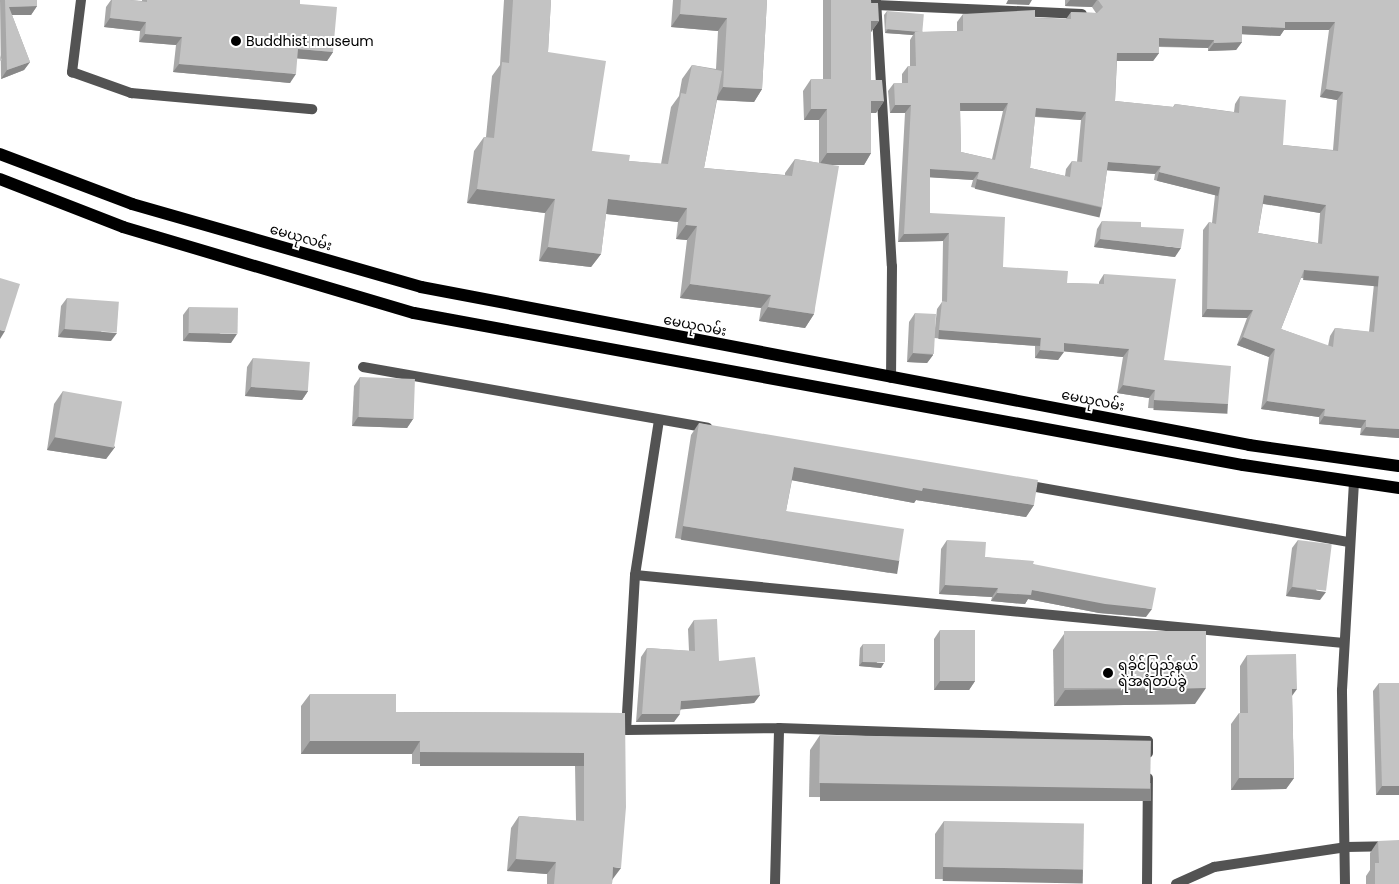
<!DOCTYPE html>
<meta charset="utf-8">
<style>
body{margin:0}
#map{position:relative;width:1399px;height:884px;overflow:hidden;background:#fff;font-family:Poppins,"Noto Sans Myanmar",sans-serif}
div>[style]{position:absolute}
.street>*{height:10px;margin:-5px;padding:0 5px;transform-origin:5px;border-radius:5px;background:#535353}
.primary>*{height:12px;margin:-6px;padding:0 6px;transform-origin:6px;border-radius:6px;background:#000}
.wall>*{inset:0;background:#a8a8a8}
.shaded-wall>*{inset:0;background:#888;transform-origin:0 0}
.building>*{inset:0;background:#c3c3c3;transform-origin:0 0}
.dots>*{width:14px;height:14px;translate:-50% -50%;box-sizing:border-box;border:2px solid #fff;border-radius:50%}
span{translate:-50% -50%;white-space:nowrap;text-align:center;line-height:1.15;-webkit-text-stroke:4px #fff;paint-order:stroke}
.poi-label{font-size:14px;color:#000}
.left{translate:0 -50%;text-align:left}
.street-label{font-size:14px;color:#000}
</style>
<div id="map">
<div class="street">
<i style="left:81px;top:0;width:73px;rotate:97.1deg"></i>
<i style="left:72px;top:72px;width:63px;rotate:19.6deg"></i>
<i style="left:131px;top:93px;width:182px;rotate:5.1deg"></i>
<i style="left:876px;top:0;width:266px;rotate:86.6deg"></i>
<i style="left:892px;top:266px;width:112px;rotate:90.5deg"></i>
<i style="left:876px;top:5px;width:206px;rotate:2.5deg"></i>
<i style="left:363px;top:367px;width:350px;rotate:10deg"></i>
<i style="left:659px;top:420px;width:157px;rotate:98.8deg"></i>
<i style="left:635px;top:575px;width:155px;rotate:93.3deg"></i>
<i style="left:626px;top:730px;width:153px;rotate:-0.7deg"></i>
<i style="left:779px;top:728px;width:369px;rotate:2deg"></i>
<i style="left:1148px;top:741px;width:12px;rotate:90deg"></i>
<i style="left:1025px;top:485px;width:329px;rotate:10deg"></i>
<i style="left:635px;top:575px;width:712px;rotate:5.48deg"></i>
<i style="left:775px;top:884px;width:156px;rotate:-88.5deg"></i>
<i style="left:1147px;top:884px;width:106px;rotate:-89.5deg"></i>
<i style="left:1176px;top:884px;width:42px;rotate:-24.1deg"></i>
<i style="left:1214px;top:867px;width:134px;rotate:-8.6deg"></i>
<i style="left:1346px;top:847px;width:53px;rotate:-1.1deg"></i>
<i style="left:1345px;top:884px;width:194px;rotate:-90.9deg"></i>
<i style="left:1342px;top:690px;width:208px;rotate:-86.7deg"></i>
</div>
<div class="primary">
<i style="left:0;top:154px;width:141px;rotate:20.7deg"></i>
<i style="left:132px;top:204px;width:301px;rotate:16deg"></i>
<i style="left:421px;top:287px;width:843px;rotate:10.8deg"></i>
<i style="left:1249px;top:445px;width:151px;rotate:8deg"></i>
<i style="left:0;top:179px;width:132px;rotate:21.3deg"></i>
<i style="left:123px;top:227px;width:303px;rotate:16.5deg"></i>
<i style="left:414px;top:313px;width:843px;rotate:10.39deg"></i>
<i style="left:1243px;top:465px;width:158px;rotate:8.4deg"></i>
</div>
<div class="wall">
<i style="clip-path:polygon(0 0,37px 0,37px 6px,31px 15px,12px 15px,30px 62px,24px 70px,1px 79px)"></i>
<i style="clip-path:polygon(111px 0,130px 0,142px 1px,142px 0,300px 0,300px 4px,333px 52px,327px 61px,297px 58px,290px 83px,173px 72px,176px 45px,139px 42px,140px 31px,104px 27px,106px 7px)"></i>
<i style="clip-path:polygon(504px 0,551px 0,548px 52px,592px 151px,629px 161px,661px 164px,671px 107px,679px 96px,682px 79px,692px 65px,716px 69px,718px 31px,671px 27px,673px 0,767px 0,762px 89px,754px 102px,717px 100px,704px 168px,785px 175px,785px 173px,795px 159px,819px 163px,819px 120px,804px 120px,803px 91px,811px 79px,823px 79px,823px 0,871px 0,871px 3px,879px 21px,871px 32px,871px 80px,884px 101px,876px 113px,871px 113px,871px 153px,864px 165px,829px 165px,814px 314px,805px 328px,759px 321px,761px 308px,680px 298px,687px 240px,676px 239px,678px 222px,606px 214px,601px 254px,591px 267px,539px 261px,545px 213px,467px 203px,474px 151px,484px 137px,486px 137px,492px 76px,500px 65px)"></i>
<i style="clip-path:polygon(evenodd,1065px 0,1399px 0,1399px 438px,1360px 435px,1361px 428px,1319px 424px,1319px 417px,1261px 409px,1269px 357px,1237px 345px,1247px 318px,1202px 317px,1203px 230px,1209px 222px,1212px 223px,1215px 195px,1154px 180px,1155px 174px,1107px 170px,1102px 207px,1097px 215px,971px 187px,973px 180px,930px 177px,930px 213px,1003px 267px,1067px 283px,1099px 284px,1099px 282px,1104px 274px,1164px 360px,1228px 404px,1223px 412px,1148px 408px,1149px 398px,1117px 393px,1123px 357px,1064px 351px,1058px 360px,1035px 358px,1035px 346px,934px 338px,933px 355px,927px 363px,907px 362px,909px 322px,915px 313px,935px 328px,937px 309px,942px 302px,943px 241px,898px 242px,905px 113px,890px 113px,888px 91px,894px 83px,902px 83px,902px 74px,908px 66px,910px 66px,910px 40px,913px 35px,885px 33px,884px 15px,887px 11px,923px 32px,957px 31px,957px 22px,963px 14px,1066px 19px,1071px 12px,1096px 13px,1092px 7px,1065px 6px,1065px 0,1284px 30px,1329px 30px,1320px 97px,1337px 100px,1333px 150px,1283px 145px,1240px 96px,1235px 104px,1234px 112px,1175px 104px,1173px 107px,1115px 101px,1117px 61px,1153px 61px,1159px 53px,1159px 47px,1208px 48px,1208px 51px,1236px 50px,1242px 42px,1242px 34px,1280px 36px,1284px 30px,1065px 0,960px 111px,1003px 111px,992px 159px,961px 152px,960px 111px,1065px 0,1035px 117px,1081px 120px,1077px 162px,1072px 161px,1066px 169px,1065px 176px,1030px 168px,1035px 117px,1065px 0,1263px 204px,1320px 213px,1318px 243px,1258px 233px,1263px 204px,1065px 0,1301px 278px,1374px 284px,1369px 332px,1335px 328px,1330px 336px,1328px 346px,1281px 329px,1301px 278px)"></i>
<i style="clip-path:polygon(1102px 221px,1141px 227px,1175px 257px,1094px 247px,1097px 229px)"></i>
<i style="clip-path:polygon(67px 298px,111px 341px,58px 337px,61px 306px)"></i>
<i style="clip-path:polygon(189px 307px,231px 343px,183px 341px,183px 315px)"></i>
<i style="clip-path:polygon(253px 358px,308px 391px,302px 400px,245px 396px,247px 367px)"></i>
<i style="clip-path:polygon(360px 377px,413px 419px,407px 428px,352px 426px,354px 386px)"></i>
<i style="clip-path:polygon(63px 391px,115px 447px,106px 459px,47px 450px,54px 404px)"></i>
<i style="clip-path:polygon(699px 423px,1034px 505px,1026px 517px,916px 500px,914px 503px,792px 480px,786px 511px,890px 573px,675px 538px,691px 435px)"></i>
<i style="clip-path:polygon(947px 540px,985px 557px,1033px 564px,1146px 617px,1099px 613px,1028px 599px,1025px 604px,991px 601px,992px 597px,939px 594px,941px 549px)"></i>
<i style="clip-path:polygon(1298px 540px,1320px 600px,1286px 596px,1292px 548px)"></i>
<i style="clip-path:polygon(694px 620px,719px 661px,760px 695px,754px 703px,681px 709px,674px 722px,636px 722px,641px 657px,647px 648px,689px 651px,688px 629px)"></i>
<i style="clip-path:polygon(940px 630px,975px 681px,969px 690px,934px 690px,934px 639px)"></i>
<i style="clip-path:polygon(1064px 634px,1195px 704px,1054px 706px,1053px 650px)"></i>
<i style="clip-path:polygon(863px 644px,881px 668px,859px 666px,860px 648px)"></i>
<i style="clip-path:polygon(1247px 655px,1292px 696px,1294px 778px,1286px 789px,1231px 790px,1231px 724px,1239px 713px,1240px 713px,1240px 666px)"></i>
<i style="clip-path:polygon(1379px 683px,1399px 795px,1376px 795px,1373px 691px)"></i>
<i style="clip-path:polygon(310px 694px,396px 712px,625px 713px,612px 884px,547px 884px,547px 874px,507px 871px,511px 828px,519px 816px,576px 821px,575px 765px,412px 764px,412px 754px,301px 754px,301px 706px)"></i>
<i style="clip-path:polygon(820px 735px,1141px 799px,809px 797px,810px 750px)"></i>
<i style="clip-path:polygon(944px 821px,1083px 869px,1074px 881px,935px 879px,935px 834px)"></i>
<i style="clip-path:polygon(1378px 841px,1399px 884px,1366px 884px,1366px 876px,1370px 870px,1370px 853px)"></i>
</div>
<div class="shaded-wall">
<i style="clip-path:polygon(1008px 0,1032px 0,1029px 5px,1006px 4px)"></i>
<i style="clip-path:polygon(1070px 0,1097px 0,1092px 7px,1065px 6px)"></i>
<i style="clip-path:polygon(37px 6px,31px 15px,6px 15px,9px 7px)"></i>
<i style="clip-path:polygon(680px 14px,727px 18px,718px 31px,671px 27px)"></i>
<i style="clip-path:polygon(110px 18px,146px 22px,140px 31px,104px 27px)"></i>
<i style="clip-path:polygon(871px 21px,879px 21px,871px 32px)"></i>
<i style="clip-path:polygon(1285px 22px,1335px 22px,1329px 30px,1284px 30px,1280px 36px,1236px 34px,1242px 26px)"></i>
<i style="clip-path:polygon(888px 29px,923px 32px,915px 32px,913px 35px,885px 33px)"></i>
<i style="clip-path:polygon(145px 34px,182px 37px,176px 45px,139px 42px)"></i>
<i style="clip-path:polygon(1159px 38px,1214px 40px,1208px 48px,1153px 46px)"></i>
<i style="clip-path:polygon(1242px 42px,1236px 50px,1208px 51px,1214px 43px)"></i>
<i style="clip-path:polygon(298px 49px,333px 52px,327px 61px,292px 58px)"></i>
<i style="clip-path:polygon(1117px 53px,1159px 53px,1153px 61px,1112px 61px)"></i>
<i style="clip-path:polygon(30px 62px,24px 70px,1px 79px,7px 70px)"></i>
<i style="clip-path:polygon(179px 64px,296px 74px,290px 83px,173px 72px)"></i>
<i style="clip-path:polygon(723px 87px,762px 89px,754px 102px,715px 100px)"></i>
<i style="clip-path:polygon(1326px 89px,1343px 92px,1337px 100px,1320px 97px)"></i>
<i style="clip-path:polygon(871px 101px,884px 101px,876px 113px,863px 113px)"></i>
<i style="clip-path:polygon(960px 103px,1008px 103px,1003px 111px,955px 111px)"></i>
<i style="clip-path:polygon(895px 105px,911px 105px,905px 113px,890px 113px)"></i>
<i style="clip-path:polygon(1036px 108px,1086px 112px,1081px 120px,1030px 116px)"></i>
<i style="clip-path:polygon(811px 109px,827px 109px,819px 120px,804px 120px)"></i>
<i style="clip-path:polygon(827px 153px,871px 153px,864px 165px,819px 165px)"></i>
<i style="clip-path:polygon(1108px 162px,1161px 166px,1155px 174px,1102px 170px)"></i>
<i style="clip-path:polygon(930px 169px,979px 172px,973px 180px,924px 177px)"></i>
<i style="left:1159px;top:172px;width:63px;height:9px;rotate:14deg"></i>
<i style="left:977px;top:179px;width:128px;height:10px;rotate:13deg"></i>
<i style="clip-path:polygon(477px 189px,555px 199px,545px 213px,467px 203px)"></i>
<i style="clip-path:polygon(1264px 195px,1326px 205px,1320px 213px,1259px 203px)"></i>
<i style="clip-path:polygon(608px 199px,687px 208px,678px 222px,598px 213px)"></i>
<i style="clip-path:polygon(686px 225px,697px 226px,687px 240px,676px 239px)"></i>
<i style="clip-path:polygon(949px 233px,943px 241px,898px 242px,904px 234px)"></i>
<i style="clip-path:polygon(1100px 239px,1181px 248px,1175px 257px,1094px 247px)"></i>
<i style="clip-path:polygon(548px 247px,601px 254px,591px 267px,539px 261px)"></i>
<i style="left:1304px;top:270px;width:75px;height:10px;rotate:5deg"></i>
<i style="clip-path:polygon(690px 284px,771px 295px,761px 308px,680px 298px)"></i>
<i style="clip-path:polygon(768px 307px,814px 314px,805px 328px,759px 321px)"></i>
<i style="clip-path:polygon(1207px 309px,1253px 310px,1247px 318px,1202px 317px)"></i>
<i style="clip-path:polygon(64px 329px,117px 333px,111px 341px,58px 337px)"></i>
<i style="clip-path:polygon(0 330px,5px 331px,0 339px)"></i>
<i style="left:939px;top:330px;width:102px;height:9px;rotate:4deg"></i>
<i style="clip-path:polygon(189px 333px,237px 334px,231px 343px,183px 341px)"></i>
<i style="clip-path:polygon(1243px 337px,1275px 349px,1269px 357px,1237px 345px)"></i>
<i style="clip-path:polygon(1064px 343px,1129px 349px,1123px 357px,1059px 351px)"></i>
<i style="clip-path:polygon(1040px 350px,1064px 352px,1058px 360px,1035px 358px)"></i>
<i style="clip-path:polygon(913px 353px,933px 355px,927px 363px,907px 362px)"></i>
<i style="clip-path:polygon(1123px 385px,1155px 390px,1149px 398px,1117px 393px)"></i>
<i style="clip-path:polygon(251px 387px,308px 391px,302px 400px,245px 396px)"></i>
<i style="left:1154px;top:400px;width:74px;height:10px;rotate:3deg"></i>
<i style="clip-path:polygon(1267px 401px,1325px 409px,1319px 417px,1261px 409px)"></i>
<i style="clip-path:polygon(1324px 416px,1366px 420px,1361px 428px,1319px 424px)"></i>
<i style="clip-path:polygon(358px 417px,413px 419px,407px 428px,352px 426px)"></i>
<i style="clip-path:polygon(1366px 427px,1399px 429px,1399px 438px,1360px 435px)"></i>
<i style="clip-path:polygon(55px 437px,115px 447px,106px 459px,47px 450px)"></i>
<i style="clip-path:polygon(794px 467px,1034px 505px,1026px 517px,916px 500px,914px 503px,785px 479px)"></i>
<i style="left:683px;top:526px;width:219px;height:14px;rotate:9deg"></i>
<i style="clip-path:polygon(945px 585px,998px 588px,992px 597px,939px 594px)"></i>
<i style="clip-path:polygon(1292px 587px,1326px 592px,1320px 600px,1286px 596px)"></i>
<i style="clip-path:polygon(1032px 590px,1152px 609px,1146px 617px,1099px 613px,1028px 599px,1025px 604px,991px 601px,997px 593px)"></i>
<i style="clip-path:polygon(862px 662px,884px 663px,881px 668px,859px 666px)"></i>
<i style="clip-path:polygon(940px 681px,975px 681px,969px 690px,934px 690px)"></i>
<i style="clip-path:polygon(1206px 688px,1195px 704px,1054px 706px,1065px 690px)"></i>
<i style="clip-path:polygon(1292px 689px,1297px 689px,1289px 700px)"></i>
<i style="clip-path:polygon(760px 695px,754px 703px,675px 710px,681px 701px)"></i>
<i style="clip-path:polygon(642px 714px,680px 714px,674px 722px,636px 722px)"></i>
<i style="clip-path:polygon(310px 741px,420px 741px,412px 754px,301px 754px)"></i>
<i style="left:420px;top:752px;width:164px;height:14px"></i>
<i style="clip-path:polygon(1239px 778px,1294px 778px,1286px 789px,1231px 790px)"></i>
<i style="left:820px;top:783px;width:331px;height:18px"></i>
<i style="clip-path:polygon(1382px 786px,1399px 786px,1399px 795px,1376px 795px)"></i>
<i style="clip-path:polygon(516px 859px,556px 862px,547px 874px,507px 871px)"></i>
<i style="clip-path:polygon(613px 867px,621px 868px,612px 880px)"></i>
<i style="left:943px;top:867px;width:140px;height:14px;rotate:1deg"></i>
</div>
<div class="building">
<i style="clip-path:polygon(5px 0,37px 0,37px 6px,9px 7px,30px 62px,7px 70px)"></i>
<i style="clip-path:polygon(112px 0,130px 0,147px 2px,147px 0,300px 0,300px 4px,337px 7px,333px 52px,298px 49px,296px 74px,179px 64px,182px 37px,145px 34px,146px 22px,110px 18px)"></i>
<i style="clip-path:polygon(513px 0,551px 0,548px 52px,606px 61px,592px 151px,630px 155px,629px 161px,668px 164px,681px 93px,686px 94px,692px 65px,722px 71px,704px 168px,792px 176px,795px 159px,839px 166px,814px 314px,768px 307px,771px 295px,690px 284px,697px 226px,686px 225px,687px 208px,608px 199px,601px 254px,548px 247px,555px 199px,477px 189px,484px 137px,494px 138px,502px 62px,509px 63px)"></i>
<i style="clip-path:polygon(681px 0,767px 0,762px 89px,723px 87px,727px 18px,680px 14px)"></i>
<i style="clip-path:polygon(831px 0,871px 0,871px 3px,878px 3px,879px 21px,871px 21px,871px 80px,882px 80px,884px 101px,871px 101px,871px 153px,827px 153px,827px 109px,811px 109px,811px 79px,831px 79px)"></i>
<i style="clip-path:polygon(evenodd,1098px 0,1399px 0,1399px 429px,1366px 427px,1366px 420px,1324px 416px,1325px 409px,1267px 401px,1275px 349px,1243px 337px,1253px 310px,1207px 309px,1209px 222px,1216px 224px,1220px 187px,1159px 172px,1161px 166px,1108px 162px,1102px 207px,977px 179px,979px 172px,930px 169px,930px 213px,1005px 217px,1003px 267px,1068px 271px,1067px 283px,1104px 284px,1104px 274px,1176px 279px,1164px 360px,1231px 366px,1228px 404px,1154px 400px,1155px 390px,1123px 385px,1129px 349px,1064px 343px,1064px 352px,1040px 350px,1041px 338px,939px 330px,942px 301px,947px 302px,949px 233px,904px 234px,911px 105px,895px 105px,894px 83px,908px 83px,908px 66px,916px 66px,915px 32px,963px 31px,963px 14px,1035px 10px,1035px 18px,1071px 19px,1071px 12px,1097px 13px,1103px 7px,1098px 0,1285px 22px,1335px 22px,1326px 89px,1343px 92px,1338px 151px,1283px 145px,1286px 100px,1240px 96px,1239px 113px,1175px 104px,1174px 107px,1115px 101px,1117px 53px,1159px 53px,1159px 38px,1214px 40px,1214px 43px,1242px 42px,1242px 26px,1285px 28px,1285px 22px,1098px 0,960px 103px,1008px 103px,995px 160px,961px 152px,960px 103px,1098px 0,1036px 108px,1086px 112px,1082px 162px,1072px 161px,1070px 177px,1030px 168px,1036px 108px,1098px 0,1264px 195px,1326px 205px,1322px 244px,1258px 233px,1264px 195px,1098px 0,1304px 270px,1379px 276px,1374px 332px,1335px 328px,1333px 347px,1281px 329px,1304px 270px)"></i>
<i style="left:887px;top:11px;width:37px;height:18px;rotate:5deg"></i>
<i style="clip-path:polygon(0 55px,2px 60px,0 61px)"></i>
<i style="clip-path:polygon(1102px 221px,1141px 222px,1141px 227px,1184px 229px,1181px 248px,1100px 239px)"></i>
<i style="clip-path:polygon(0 278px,20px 284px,5px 331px,0 330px)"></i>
<i style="left:67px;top:298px;width:52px;height:31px;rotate:4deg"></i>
<i style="left:189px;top:307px;width:49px;height:26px;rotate:1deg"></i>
<i style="left:915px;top:313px;width:21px;height:40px;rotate:3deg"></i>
<i style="left:253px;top:358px;width:57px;height:29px;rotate:4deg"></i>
<i style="left:360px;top:377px;width:55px;height:40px;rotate:2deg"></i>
<i style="left:63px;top:391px;width:60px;height:47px;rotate:10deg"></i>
<i style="clip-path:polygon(699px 423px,1038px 480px,1034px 505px,923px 488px,922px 491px,794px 467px,786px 511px,904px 529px,899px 561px,683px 526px)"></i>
<i style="clip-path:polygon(947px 540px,986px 542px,985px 557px,1034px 561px,1033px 564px,1156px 588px,1152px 609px,1105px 604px,1032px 590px,1031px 595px,997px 593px,998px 588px,945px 585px)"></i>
<i style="left:1298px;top:540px;width:34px;height:47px;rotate:7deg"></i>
<i style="clip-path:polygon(717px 619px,719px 661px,755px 657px,760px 695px,681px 701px,680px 714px,642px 714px,647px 648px,695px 651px,694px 620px)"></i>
<i style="left:940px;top:630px;width:35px;height:51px"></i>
<i style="left:1206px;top:631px;width:57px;height:142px;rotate:90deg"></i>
<i style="left:863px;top:644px;width:22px;height:18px"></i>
<i style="clip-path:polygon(1296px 654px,1297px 689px,1292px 689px,1294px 778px,1239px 778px,1239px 713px,1248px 713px,1247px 655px)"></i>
<i style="clip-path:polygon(1379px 683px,1399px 683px,1399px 786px,1382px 786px)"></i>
<i style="clip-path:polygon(310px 694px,396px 694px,396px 712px,625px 713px,626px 807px,621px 868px,613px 867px,612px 884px,554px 884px,556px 862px,516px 859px,519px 816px,584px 821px,584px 753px,420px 752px,420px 741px,310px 741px)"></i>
<i style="left:820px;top:735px;width:331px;height:48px;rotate:1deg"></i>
<i style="left:944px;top:821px;width:140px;height:46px;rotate:1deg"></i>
<i style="clip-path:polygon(1399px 840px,1399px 884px,1375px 884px,1375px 863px,1379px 863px,1378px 841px)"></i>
</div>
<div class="dots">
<i style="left:236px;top:41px;background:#000"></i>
<i style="left:1108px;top:673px;background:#000"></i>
</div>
<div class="poi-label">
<span class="left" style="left:246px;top:41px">Buddhist museum</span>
<span class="left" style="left:1118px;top:673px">ရခိုင်ပြည်နယ်<br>ရဲအရံတပ်ခွဲ</span>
</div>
<div class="street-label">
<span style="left:301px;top:237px;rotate:16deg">မေယုလမ်း</span>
<span style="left:695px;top:325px;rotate:11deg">မေယုလမ်း</span>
<span style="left:1093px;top:400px;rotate:11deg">မေယုလမ်း</span>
</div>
</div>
